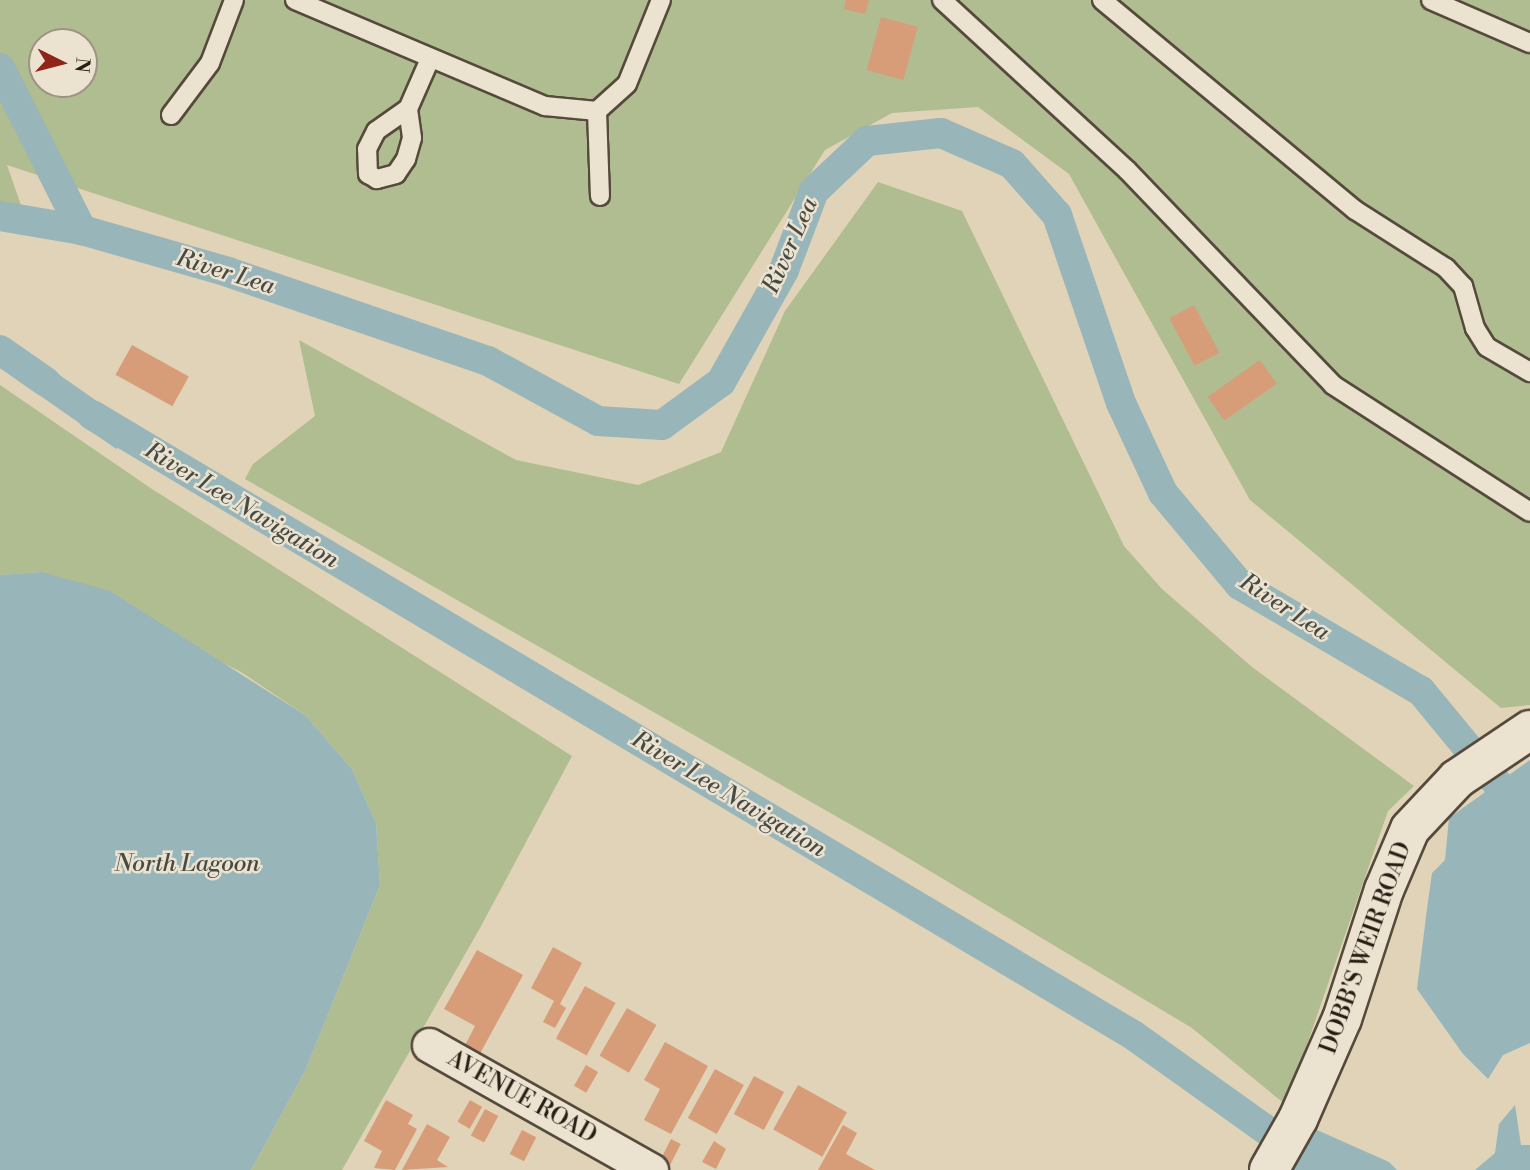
<!DOCTYPE html>
<style>
body{margin:0}
#map{position:relative;width:1530px;height:1170px;overflow:hidden;background:#e1d3b7;font-family:"Libre Bodoni",serif}
div>[style]{position:absolute}
.green>*{inset:0;background:#b0bd90}
.water>*{inset:0;background:#98b5b9;transform-origin:0 0}
.canal>*{height:30px;margin:-15px;padding:0 15px;transform-origin:15px;border-radius:15px;background:#98b5b9}
.building>*{inset:0;background:#d79d78;transform-origin:0 0}
.roads{filter:drop-shadow(2px 0 #554a3c) drop-shadow(-2px 0 #554a3c) drop-shadow(0 2px #554a3c) drop-shadow(0 -2px #554a3c)}
.lane>*{height:18px;margin:-9px;padding:0 9px;transform-origin:9px;border-radius:9px;background:#ece2d0}
.street>*{height:33px;margin:-16.5px;padding:0 16.5px;transform-origin:16.5px;border-radius:16.5px;background:#ece2d0}
.secondary>*{height:38px;margin:-19px;padding:0 19px;transform-origin:19px;border-radius:19px;background:#ece2d0}
span{translate:-50% -50%;white-space:nowrap;text-align:center;line-height:1.15;-webkit-text-stroke:5px #ece2d0;paint-order:stroke}
.street-label{font-size:23px;color:#261d13}
.water-label{font-size:24px;color:#484b45;font-style:italic}
.north{position:absolute;left:28px;top:28px;width:70px;height:70px;box-sizing:border-box;background:#ece2d0;border:2px solid #9d9384;border-radius:50%;rotate:96deg;font-size:19px;font-weight:700;line-height:28px;text-align:center;color:#261d13}
.north::after{content:'';display:block;margin:auto;width:24px;height:32px;background:#8f2418;clip-path:polygon(50% 0,100% 100%,50% 72%,0 100%)}
</style>
<div id="map">
<div class="green">
<i style="clip-path:polygon(evenodd,0 0,1530px 0,1530px 705px,1501px 708px,1250px 500px,1069px 174px,978px 107px,892px 113px,825px 150px,679px 384px,7px 165px,23px 211px,0 207px,0 0,42px 42px,84px 42px,84px 84px,42px 84px,42px 42px)"></i>
<i style="clip-path:polygon(878px 182px,962px 211px,1124px 546px,1162px 589px,1252px 667px,1414px 786px,1388px 811px,1286px 1105px,1192px 1028px,883px 843px,245px 479px,253px 464px,315px 416px,299px 340px,516px 460px,638px 485px,721px 452px,785px 311px)"></i>
<i style="clip-path:polygon(0 385px,152px 489px,572px 756px,480px 928px,342px 1170px,251px 1170px,305px 1071px,380px 885px,376px 823px,352px 769px,305px 715px,241px 672px,41px 572px,0 575px)"></i>
</div>
<div class="water">
<i style="left:21px;top:348px;width:136px;height:28px;rotate:35deg"></i>
<i style="clip-path:polygon(41px 572px,110px 591px,305px 715px,352px 769px,376px 823px,380px 885px,305px 1071px,251px 1170px,0 1170px,0 575px)"></i>
<i style="clip-path:polygon(1530px 760px,1530px 1043px,1503px 1055px,1488px 1079px,1463px 1054px,1417px 989px,1427px 909px,1432px 873px,1445px 860px,1449px 818px)"></i>
<i style="clip-path:polygon(1515px 1105px,1521px 1145px,1530px 1145px,1530px 1170px,1475px 1170px,1495px 1153px,1499px 1124px)"></i>
<i style="clip-path:polygon(1317px 1130px,1389px 1162px,1397px 1170px,1291px 1170px)"></i>
</div>
<div class="canal">
<i style="left:0;top:68px;width:182px;rotate:63.2deg"></i>
<i style="left:82px;top:230px;width:152px;rotate:16deg"></i>
<i style="left:228px;top:272px;width:275px;rotate:18.9deg"></i>
<i style="left:488px;top:361px;width:125px;rotate:28.6deg"></i>
<i style="left:598px;top:421px;width:64px;rotate:3.6deg"></i>
<i style="left:662px;top:425px;width:73px;rotate:-36.1deg"></i>
<i style="left:721px;top:382px;width:129px;rotate:-60.6deg"></i>
<i style="left:784px;top:270px;width:85px;rotate:-69.2deg"></i>
<i style="left:814px;top:191px;width:73px;rotate:-43.3deg"></i>
<i style="left:867px;top:141px;width:74px;rotate:-6.2deg"></i>
<i style="left:941px;top:133px;width:77px;rotate:23.6deg"></i>
<i style="left:1012px;top:164px;width:68px;rotate:48.6deg"></i>
<i style="left:1057px;top:215px;width:199px;rotate:71.2deg"></i>
<i style="left:1121px;top:403px;width:99px;rotate:65deg"></i>
<i style="left:1163px;top:493px;width:120px;rotate:50.1deg"></i>
<i style="left:1240px;top:585px;width:210px;rotate:30.4deg"></i>
<i style="left:1421px;top:691px;width:171px;rotate:50.5deg"></i>
<i style="left:0;top:216px;width:83px;rotate:9.7deg"></i>
<i style="left:0;top:350px;width:56px;rotate:34.8deg"></i>
<i style="left:92px;top:415px;width:1212px;rotate:30.78deg"></i>
<i style="left:1133px;top:1035px;width:232px;rotate:35.5deg"></i>
</div>
<div class="building">
<i style="clip-path:polygon(846px 0,869px 0,865px 14px,844px 9px)"></i>
<i style="left:881px;top:17px;width:38px;height:55px;rotate:15deg"></i>
<i style="left:1194px;top:305px;width:54px;height:28px;rotate:62deg"></i>
<i style="left:132px;top:345px;width:65px;height:34px;rotate:29deg"></i>
<i style="left:1260px;top:360px;width:29px;height:64px;rotate:55deg"></i>
<i style="clip-path:polygon(553px 947px,582px 963px,560px 1004px,566px 1008px,555px 1028px,543px 1022px,554px 1001px,531px 988px)"></i>
<i style="clip-path:polygon(477px 950px,523px 975px,477px 1059px,462px 1051px,475px 1026px,444px 1009px)"></i>
<i style="left:585px;top:986px;width:35px;height:60px;rotate:29deg"></i>
<i style="left:627px;top:1008px;width:34px;height:55px;rotate:30deg"></i>
<i style="clip-path:polygon(665px 1042px,708px 1066px,671px 1134px,644px 1120px,660px 1089px,644px 1080px)"></i>
<i style="left:586px;top:1065px;width:14px;height:24px;rotate:30deg"></i>
<i style="left:715px;top:1069px;width:33px;height:56px;rotate:29deg"></i>
<i style="left:754px;top:1076px;width:34px;height:43px;rotate:28deg"></i>
<i style="left:798px;top:1085px;width:56px;height:51px;rotate:29deg"></i>
<i style="clip-path:polygon(386px 1100px,413px 1115px,408px 1124px,417px 1129px,395px 1170px,374px 1168px,382px 1151px,364px 1141px)"></i>
<i style="left:470px;top:1100px;width:14px;height:25px;rotate:30deg"></i>
<i style="left:485px;top:1109px;width:15px;height:30px;rotate:28deg"></i>
<i style="clip-path:polygon(427px 1124px,450px 1137px,437px 1160px,448px 1167px,402px 1170px)"></i>
<i style="clip-path:polygon(843px 1125px,857px 1133px,846px 1154px,875px 1170px,818px 1170px)"></i>
<i style="left:522px;top:1130px;width:16px;height:27px;rotate:27deg"></i>
<i style="left:671px;top:1139px;width:11px;height:23px;rotate:27deg"></i>
<i style="clip-path:polygon(714px 1141px,726px 1149px,716px 1169px,702px 1162px)"></i>
</div>
<div class="roads">
<div class="lane">
<i style="left:295px;top:0;width:272px;rotate:23deg"></i>
<i style="left:545px;top:106px;width:52px;rotate:5.5deg"></i>
<i style="left:597px;top:111px;width:40px;rotate:-42deg"></i>
<i style="left:627px;top:84px;width:91px;rotate:-68deg"></i>
<i style="left:942px;top:0;width:251px;rotate:42.6deg"></i>
<i style="left:1127px;top:170px;width:298px;rotate:46.2deg"></i>
<i style="left:1333px;top:385px;width:234px;rotate:32.8deg"></i>
<i style="left:1102px;top:0;width:329px;rotate:39.7deg"></i>
<i style="left:1355px;top:210px;width:108px;rotate:32.5deg"></i>
<i style="left:1446px;top:268px;width:25px;rotate:47deg"></i>
<i style="left:1463px;top:286px;width:44px;rotate:74.1deg"></i>
<i style="left:1475px;top:328px;width:22px;rotate:58deg"></i>
<i style="left:1487px;top:347px;width:50px;rotate:30.2deg"></i>
<i style="left:1431px;top:0;width:108px;rotate:23.5deg"></i>
<i style="left:408px;top:109px;width:29px;rotate:82deg"></i>
<i style="left:412px;top:138px;width:22px;rotate:106deg"></i>
<i style="left:406px;top:159px;width:18px;rotate:124deg"></i>
<i style="left:396px;top:174px;width:20px;rotate:165deg"></i>
<i style="left:377px;top:179px;width:10px;rotate:-151deg"></i>
<i style="left:368px;top:174px;width:25px;rotate:-92deg"></i>
<i style="left:367px;top:149px;width:20px;rotate:-63deg"></i>
<i style="left:376px;top:131px;width:39px;rotate:-35deg"></i>
<i style="left:408px;top:109px;width:55px;rotate:-66.3deg"></i>
<i style="left:597px;top:111px;width:85px;rotate:88deg"></i>
<i style="left:171px;top:115px;width:65px;rotate:-53.1deg"></i>
<i style="left:210px;top:63px;width:67px;rotate:-69.1deg"></i>
</div>
<div class="street">
<i style="left:429px;top:1045px;width:255px;rotate:29.4deg"></i>
</div>
<div class="secondary">
<i style="left:1269px;top:1170px;width:59px;rotate:-60.4deg"></i>
<i style="left:1298px;top:1119px;width:109px;rotate:-66.3deg"></i>
<i style="left:1342px;top:1019px;width:136px;rotate:-72deg"></i>
<i style="left:1384px;top:890px;width:66px;rotate:-66.9deg"></i>
<i style="left:1410px;top:829px;width:69px;rotate:-46.8deg"></i>
<i style="left:1457px;top:779px;width:88px;rotate:-33.9deg"></i>
</div>
</div>
<div class="street-label">
<span style="left:1366px;top:948px;rotate:-70deg">DOBB'S WEIR ROAD</span>
<span style="left:522px;top:1097px;rotate:29deg">AVENUE ROAD</span>
</div>
<div class="water-label">
<span style="left:791px;top:246px;rotate:-66deg">River Lea</span>
<span style="left:225px;top:273px;rotate:17deg">River Lea</span>
<span style="left:241px;top:506px;rotate:31deg">River Lee Navigation</span>
<span style="left:1284px;top:608px;rotate:33deg">River Lea</span>
<span style="left:728px;top:795px;rotate:31deg">River Lee Navigation</span>
<span style="left:187px;top:865px">North Lagoon</span>
</div>
<div class="north">N</div>
</div>
